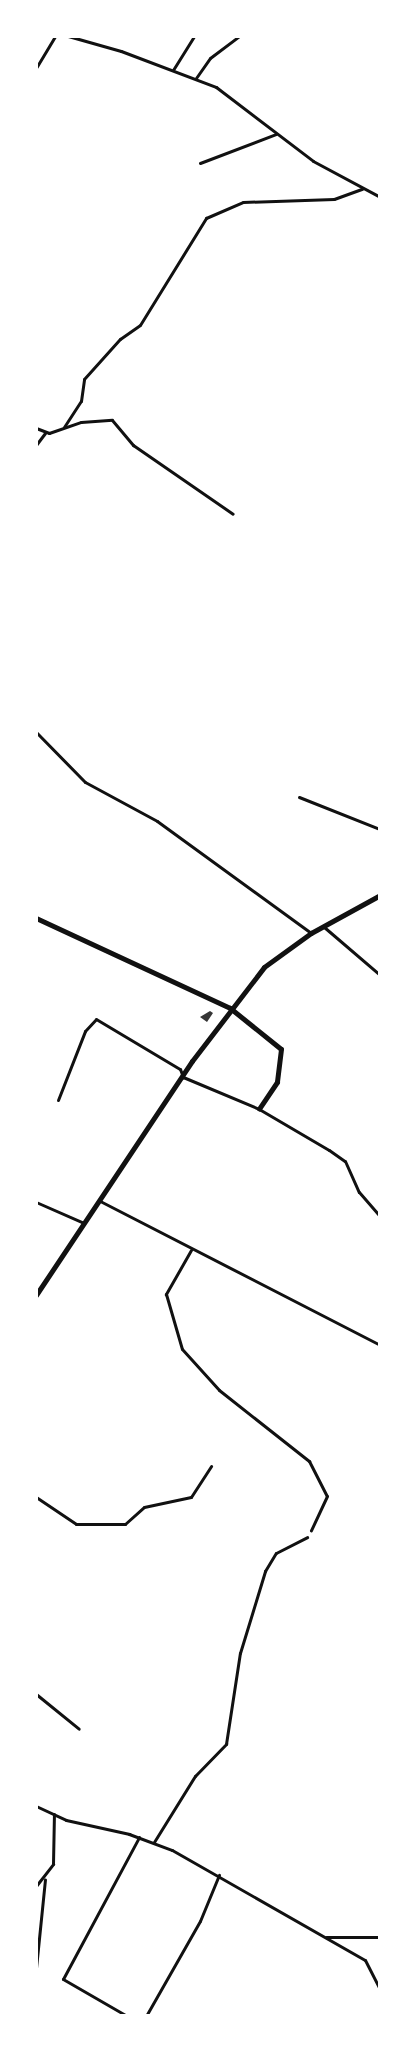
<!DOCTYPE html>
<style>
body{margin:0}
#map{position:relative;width:416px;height:2052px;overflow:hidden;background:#fff;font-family:"Fira Sans",sans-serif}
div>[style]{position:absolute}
.building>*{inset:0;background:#353535}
.minor>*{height:3px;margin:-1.5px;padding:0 1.5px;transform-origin:1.5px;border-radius:1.5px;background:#111}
.primary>*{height:5px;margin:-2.5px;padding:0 2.5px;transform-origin:2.5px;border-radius:2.5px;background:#111}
span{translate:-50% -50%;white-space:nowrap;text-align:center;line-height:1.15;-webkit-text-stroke:4px #fff;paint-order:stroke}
.frame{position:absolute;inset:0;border:38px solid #fff;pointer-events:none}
</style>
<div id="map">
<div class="building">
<i style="clip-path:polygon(210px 1011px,213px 1013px,207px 1022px,200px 1017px)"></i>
</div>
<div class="minor">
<i style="left:68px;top:36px;width:55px;rotate:15.8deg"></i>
<i style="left:121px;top:51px;width:102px;rotate:20.8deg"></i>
<i style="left:216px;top:87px;width:122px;rotate:37.3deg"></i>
<i style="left:313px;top:161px;width:76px;rotate:28.2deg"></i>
<i style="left:36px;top:68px;width:37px;rotate:-59deg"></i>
<i style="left:173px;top:70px;width:40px;rotate:-58deg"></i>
<i style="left:196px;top:78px;width:24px;rotate:-55deg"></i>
<i style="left:210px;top:58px;width:36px;rotate:-37deg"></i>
<i style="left:200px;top:163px;width:81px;rotate:-20.9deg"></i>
<i style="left:64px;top:427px;width:31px;rotate:-57deg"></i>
<i style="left:81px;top:401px;width:22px;rotate:-82deg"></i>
<i style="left:84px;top:379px;width:54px;rotate:-48deg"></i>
<i style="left:120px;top:339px;width:24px;rotate:-35deg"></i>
<i style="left:140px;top:325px;width:126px;rotate:-58.3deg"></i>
<i style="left:206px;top:218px;width:40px;rotate:-23.4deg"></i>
<i style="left:243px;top:202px;width:91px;rotate:-1.9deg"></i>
<i style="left:334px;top:199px;width:30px;rotate:-20deg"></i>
<i style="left:36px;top:428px;width:14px;rotate:21deg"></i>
<i style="left:49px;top:433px;width:34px;rotate:-19deg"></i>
<i style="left:81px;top:422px;width:31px;rotate:-4deg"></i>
<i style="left:112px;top:420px;width:33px;rotate:50deg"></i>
<i style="left:133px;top:445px;width:121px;rotate:34.6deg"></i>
<i style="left:36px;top:445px;width:15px;rotate:-53deg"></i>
<i style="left:36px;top:732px;width:70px;rotate:45.6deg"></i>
<i style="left:85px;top:782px;width:82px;rotate:28.4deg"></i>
<i style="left:157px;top:821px;width:190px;rotate:36deg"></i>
<i style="left:299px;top:797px;width:87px;rotate:21.6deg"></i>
<i style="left:324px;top:927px;width:74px;rotate:40.6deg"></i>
<i style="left:58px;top:1100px;width:74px;rotate:-68.6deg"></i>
<i style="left:85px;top:1031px;width:16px;rotate:-47deg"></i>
<i style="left:96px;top:1019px;width:98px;rotate:30.8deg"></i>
<i style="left:180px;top:1069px;width:9px;rotate:69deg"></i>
<i style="left:183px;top:1077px;width:82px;rotate:22.8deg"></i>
<i style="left:259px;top:1109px;width:81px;rotate:30.4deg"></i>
<i style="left:329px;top:1150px;width:19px;rotate:35deg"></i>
<i style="left:345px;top:1161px;width:34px;rotate:66deg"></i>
<i style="left:359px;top:1192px;width:32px;rotate:49deg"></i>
<i style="left:100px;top:1201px;width:315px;rotate:27.2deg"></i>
<i style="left:36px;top:1202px;width:52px;rotate:23.6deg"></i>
<i style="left:191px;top:1250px;width:51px;rotate:119.6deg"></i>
<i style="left:166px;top:1294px;width:57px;rotate:73.8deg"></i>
<i style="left:182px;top:1349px;width:55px;rotate:47.9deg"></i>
<i style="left:219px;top:1390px;width:115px;rotate:38.3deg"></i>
<i style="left:309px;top:1461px;width:39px;rotate:63deg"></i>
<i style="left:327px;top:1496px;width:38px;rotate:115deg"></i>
<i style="left:36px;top:1497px;width:48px;rotate:34deg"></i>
<i style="left:76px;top:1524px;width:49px"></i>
<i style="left:125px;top:1524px;width:25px;rotate:-42deg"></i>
<i style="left:144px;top:1507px;width:48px;rotate:-12deg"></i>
<i style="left:191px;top:1497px;width:37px;rotate:-57deg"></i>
<i style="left:36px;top:1694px;width:55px;rotate:39.1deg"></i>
<i style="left:36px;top:1806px;width:33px;rotate:25deg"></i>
<i style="left:66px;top:1820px;width:65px;rotate:12.5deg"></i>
<i style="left:129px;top:1834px;width:46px;rotate:20.4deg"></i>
<i style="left:172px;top:1850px;width:222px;rotate:29.7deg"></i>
<i style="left:365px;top:1960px;width:33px;rotate:63deg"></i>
<i style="left:154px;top:1842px;width:78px;rotate:-58.2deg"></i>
<i style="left:195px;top:1776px;width:45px;rotate:-45.9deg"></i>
<i style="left:226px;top:1744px;width:92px;rotate:-81.3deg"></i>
<i style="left:240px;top:1653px;width:86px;rotate:-73deg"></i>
<i style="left:265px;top:1571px;width:21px;rotate:-59deg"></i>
<i style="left:276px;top:1553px;width:35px;rotate:-27deg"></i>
<i style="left:36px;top:1886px;width:28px;rotate:-52deg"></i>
<i style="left:53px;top:1864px;width:50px;rotate:-88.9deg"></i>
<i style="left:326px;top:1937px;width:54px"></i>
<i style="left:36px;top:1968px;width:89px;rotate:-84.2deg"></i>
<i style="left:127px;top:2016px;width:74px;rotate:-150deg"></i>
<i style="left:63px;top:1979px;width:161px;rotate:-61.8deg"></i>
<i style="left:146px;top:2016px;width:109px;rotate:-60.4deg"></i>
<i style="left:200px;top:1921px;width:50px;rotate:-67.6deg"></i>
</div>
<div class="primary">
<i style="left:36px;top:918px;width:214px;rotate:24.9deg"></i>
<i style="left:230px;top:1008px;width:65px;rotate:38.8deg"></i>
<i style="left:281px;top:1049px;width:33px;rotate:97deg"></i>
<i style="left:277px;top:1082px;width:32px;rotate:124deg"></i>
<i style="left:36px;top:1295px;width:281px;rotate:-56.3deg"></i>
<i style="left:192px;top:1061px;width:118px;rotate:-52.5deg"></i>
<i style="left:264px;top:967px;width:58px;rotate:-35.9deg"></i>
<i style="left:311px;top:933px;width:79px;rotate:-28.8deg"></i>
</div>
<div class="frame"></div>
</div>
